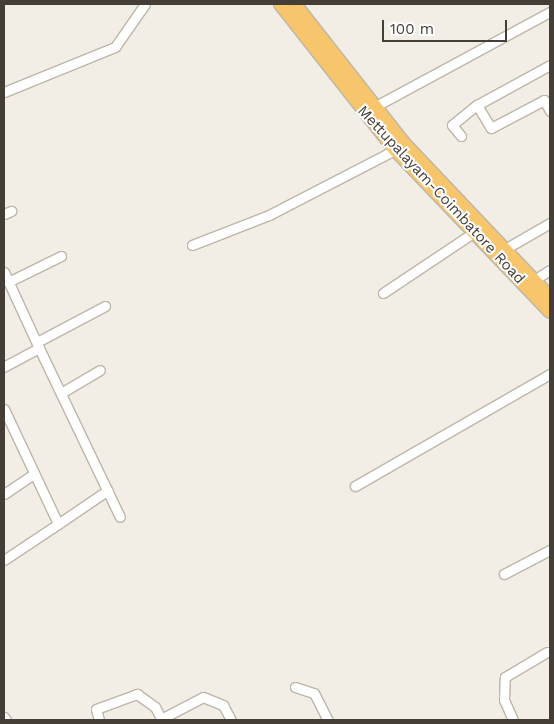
<!DOCTYPE html>
<style>
body{margin:0}
#map{position:relative;width:554px;height:724px;overflow:hidden;background:#f2eee6;font-family:"Work Sans",sans-serif}
div>[style]{position:absolute}
.roads{filter:drop-shadow(1px 0 #bdb6a9) drop-shadow(-1px 0 #bdb6a9) drop-shadow(0 1px #bdb6a9) drop-shadow(0 -1px #bdb6a9)}
.minor>*{height:9px;margin:-4.5px;padding:0 4.5px;transform-origin:4.5px;border-radius:4.5px;background:#fff}
.highway>*{height:12px;margin:-6px;padding:0 6px;transform-origin:6px;border-radius:6px;background:#f7c56c}
span{translate:-50% -50%;white-space:nowrap;text-align:center;line-height:1.15;-webkit-text-stroke:4px #fff;paint-order:stroke}
.street-label{font-size:15px;color:#453e36}
.frame{position:absolute;inset:0;border:5px solid #453e36;pointer-events:none}
.scale{position:absolute;left:382px;top:20px;width:125px;height:22px;box-sizing:border-box;border:2px solid #453e36;border-top:0;padding-left:6px;font-size:15px;line-height:18px;white-space:nowrap;color:#453e36;-webkit-text-stroke:4px #fff;paint-order:stroke}
</style>
<div id="map">
<div class="roads">
<div class="minor">
<i style="left:4px;top:92px;width:120px;rotate:-22.1deg"></i>
<i style="left:115px;top:47px;width:52px;rotate:-55.1deg"></i>
<i style="left:477px;top:105px;width:27px;rotate:59deg"></i>
<i style="left:491px;top:128px;width:60px;rotate:-27.8deg"></i>
<i style="left:544px;top:100px;width:13px;rotate:61deg"></i>
<i style="left:374px;top:107px;width:200px;rotate:-28.4deg"></i>
<i style="left:461px;top:136px;width:14px;rotate:-129deg"></i>
<i style="left:452px;top:125px;width:32px;rotate:-39deg"></i>
<i style="left:477px;top:105px;width:83px;rotate:-28.7deg"></i>
<i style="left:4px;top:214px;width:8px;rotate:-23deg"></i>
<i style="left:192px;top:245px;width:83px;rotate:-21.3deg"></i>
<i style="left:269px;top:215px;width:142px;rotate:-27.3deg"></i>
<i style="left:505px;top:249px;width:52px;rotate:-30deg"></i>
<i style="left:4px;top:272px;width:84px;rotate:65.3deg"></i>
<i style="left:39px;top:348px;width:40px;rotate:152deg"></i>
<i style="left:534px;top:280px;width:19px;rotate:-32deg"></i>
<i style="left:8px;top:282px;width:59px;rotate:-26.1deg"></i>
<i style="left:383px;top:293px;width:108px;rotate:-33.7deg"></i>
<i style="left:37px;top:342px;width:77px;rotate:-27.9deg"></i>
<i style="left:39px;top:348px;width:187px;rotate:64.4deg"></i>
<i style="left:61px;top:393px;width:45px;rotate:-30.5deg"></i>
<i style="left:4px;top:409px;width:127px;rotate:64.8deg"></i>
<i style="left:58px;top:524px;width:65px;rotate:146.3deg"></i>
<i style="left:355px;top:486px;width:225px;rotate:-29.9deg"></i>
<i style="left:4px;top:494px;width:36px;rotate:-34deg"></i>
<i style="left:58px;top:524px;width:60px;rotate:-34.2deg"></i>
<i style="left:504px;top:574px;width:52px;rotate:-27.6deg"></i>
<i style="left:295px;top:687px;width:20px;rotate:18deg"></i>
<i style="left:314px;top:693px;width:30px;rotate:63deg"></i>
<i style="left:4px;top:717px;width:4px;rotate:56deg"></i>
<i style="left:161px;top:719px;width:47px;rotate:-27.6deg"></i>
<i style="left:203px;top:697px;width:22px;rotate:22deg"></i>
<i style="left:223px;top:705px;width:17px;rotate:62deg"></i>
<i style="left:99px;top:720px;width:11px;rotate:-105deg"></i>
<i style="left:96px;top:709px;width:44px;rotate:-20.1deg"></i>
<i style="left:137px;top:694px;width:22px;rotate:36deg"></i>
<i style="left:155px;top:707px;width:15px;rotate:62deg"></i>
<i style="left:513px;top:720px;width:22px;rotate:-114deg"></i>
<i style="left:504px;top:700px;width:23px;rotate:-88deg"></i>
<i style="left:505px;top:677px;width:49px;rotate:-30.8deg"></i>
</div>
<div class="highway">
<i style="left:280px;top:4px;width:186px;rotate:51.8deg"></i>
<i style="left:395px;top:150px;width:224px;rotate:46.3deg"></i>
<i style="left:295px;top:4px;width:177px;rotate:51.9deg"></i>
<i style="left:404px;top:143px;width:212px;rotate:46.5deg"></i>
</div>
</div>
<div class="street-label">
<span style="left:441px;top:195px;rotate:47deg">Mettupalayam-Coimbatore Road</span>
</div>
<div class="frame"></div>
<div class="scale">100 m</div>
</div>
